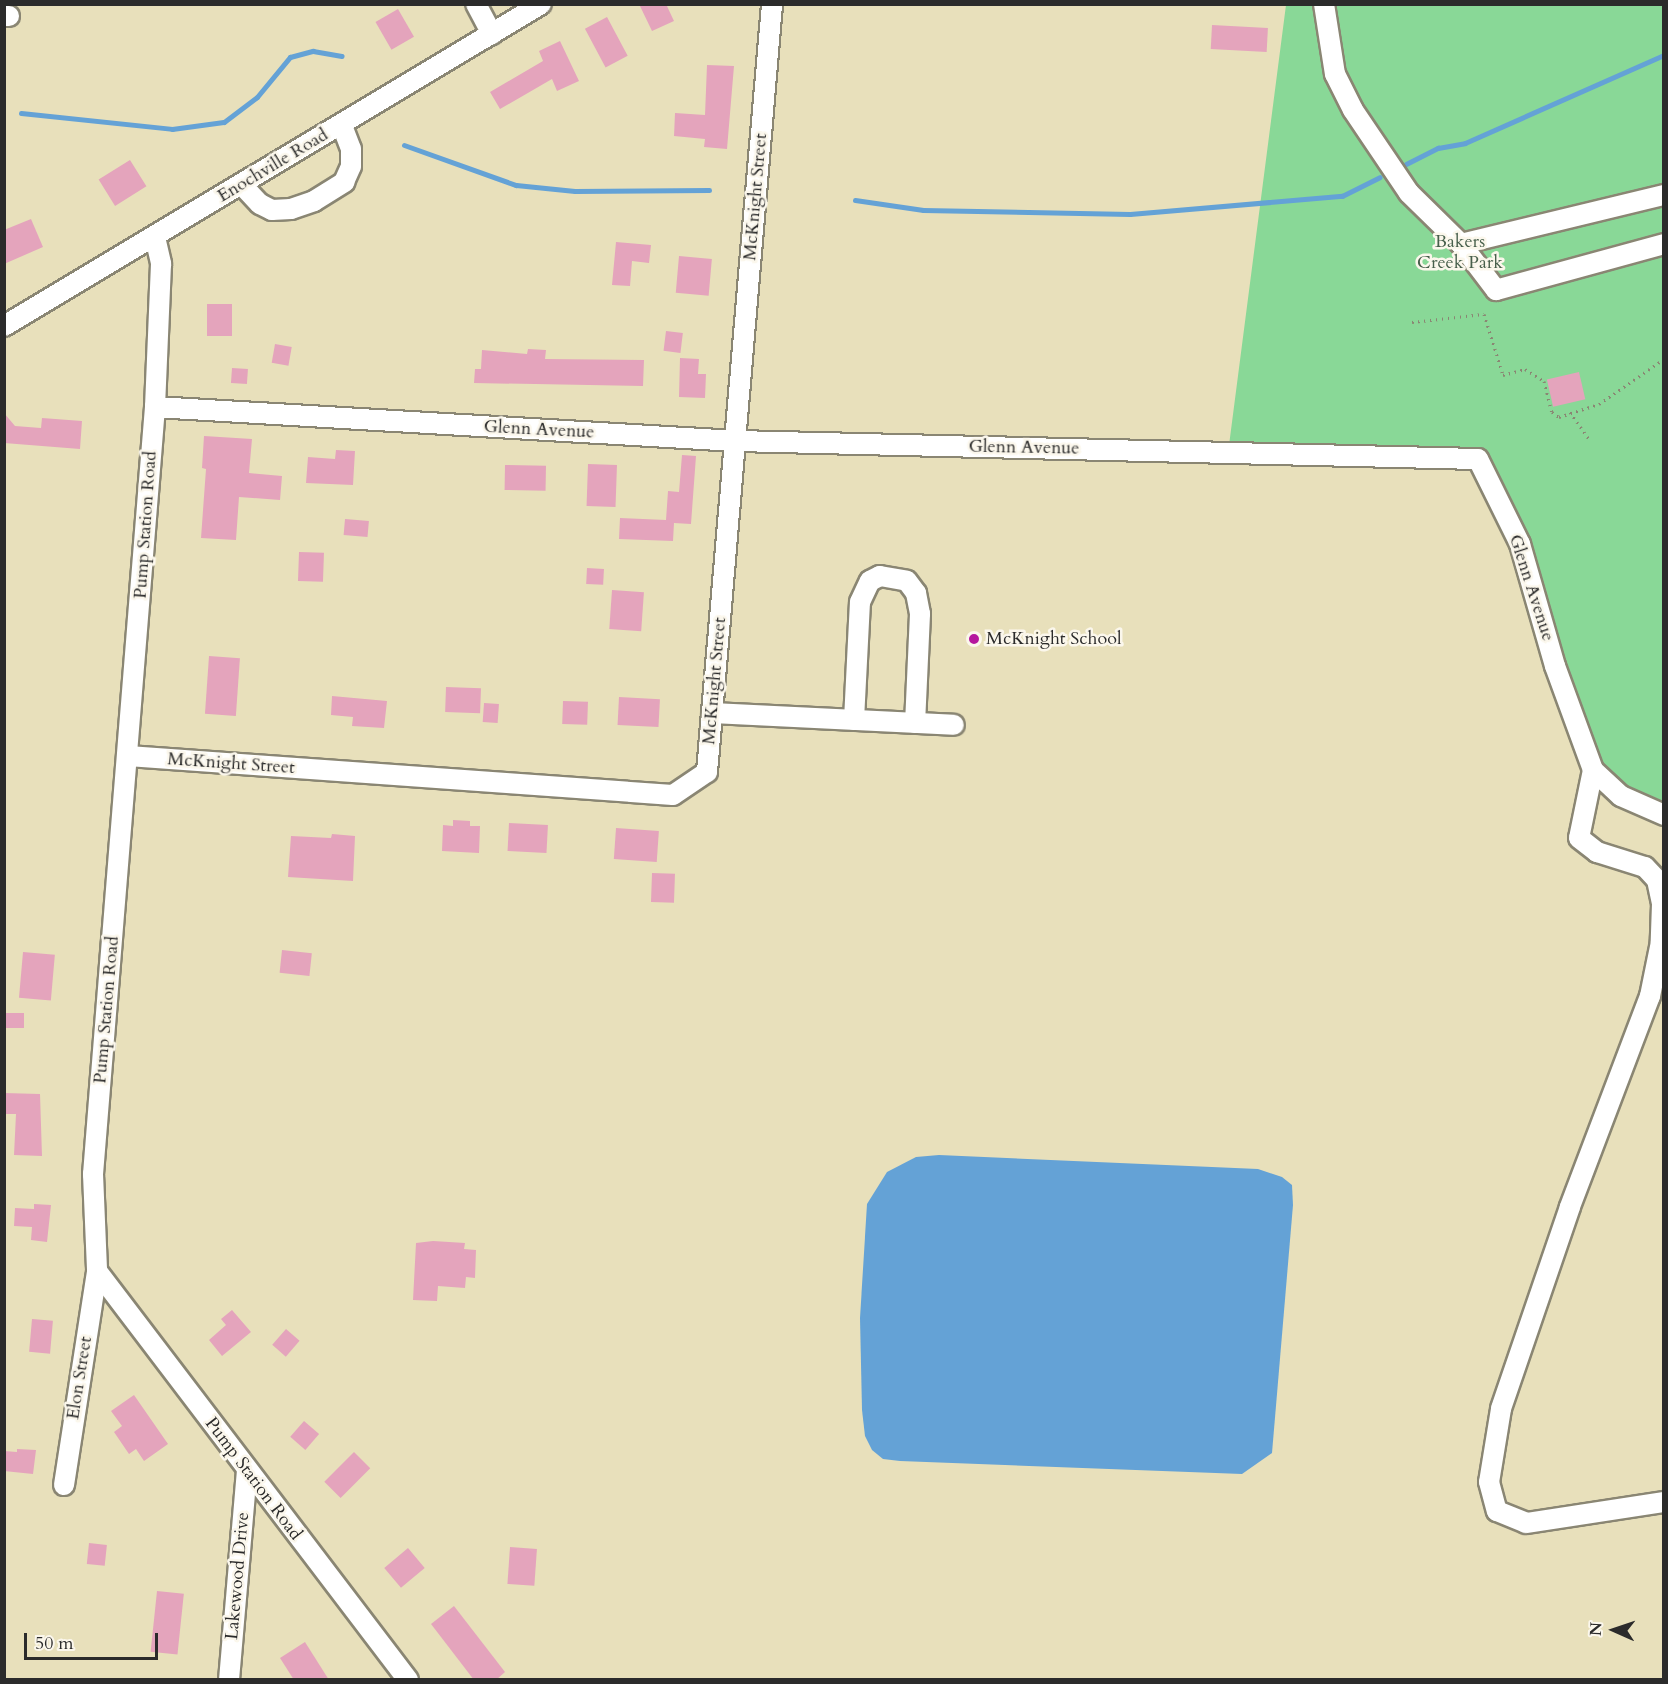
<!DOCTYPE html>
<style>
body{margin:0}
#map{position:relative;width:1668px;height:1684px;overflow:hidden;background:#e8e0bb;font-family:Cardo,serif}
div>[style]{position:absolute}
.green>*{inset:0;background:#89d897}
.water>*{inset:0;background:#64a2d6}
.stream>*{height:5px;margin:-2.5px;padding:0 2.5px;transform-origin:2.5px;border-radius:2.5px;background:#64a2d6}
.building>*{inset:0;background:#e4a4bc;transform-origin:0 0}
.path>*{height:3px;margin-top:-1.5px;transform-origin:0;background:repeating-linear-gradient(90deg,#8a8673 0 1.5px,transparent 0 6px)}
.roads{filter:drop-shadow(2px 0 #8a8673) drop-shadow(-2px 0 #8a8673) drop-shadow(0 2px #8a8673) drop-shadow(0 -2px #8a8673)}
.minor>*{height:20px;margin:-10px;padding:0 10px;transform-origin:10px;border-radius:10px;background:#fff}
.dots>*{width:16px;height:16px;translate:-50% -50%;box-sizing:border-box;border:3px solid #fbf7ec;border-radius:50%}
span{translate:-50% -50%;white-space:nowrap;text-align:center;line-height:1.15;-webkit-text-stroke:5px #fbf7ec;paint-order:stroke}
.street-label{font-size:18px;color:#2b2b2b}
.park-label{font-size:18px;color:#475f4b}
.poi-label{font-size:18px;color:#2b2b2b}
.left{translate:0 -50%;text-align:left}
.frame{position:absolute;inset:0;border:6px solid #2b2b2b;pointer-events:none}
.north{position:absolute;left:1584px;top:1600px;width:60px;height:60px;-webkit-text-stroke:4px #fbf7ec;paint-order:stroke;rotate:273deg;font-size:16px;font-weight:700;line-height:24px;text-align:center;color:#2b2b2b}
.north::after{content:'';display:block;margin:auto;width:21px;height:27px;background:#2b2b2b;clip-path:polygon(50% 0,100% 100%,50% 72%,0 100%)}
.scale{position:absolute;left:24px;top:1633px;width:134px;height:27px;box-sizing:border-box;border:3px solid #2b2b2b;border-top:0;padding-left:8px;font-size:18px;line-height:21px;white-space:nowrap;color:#2b2b2b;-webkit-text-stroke:4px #fbf7ec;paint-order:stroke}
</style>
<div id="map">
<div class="green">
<i style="clip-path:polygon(1286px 5px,1663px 5px,1663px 815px,1593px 770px,1520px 544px,1478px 459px,1228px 453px)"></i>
</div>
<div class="water">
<i style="clip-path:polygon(939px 1155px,1258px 1169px,1282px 1177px,1292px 1185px,1293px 1205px,1272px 1453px,1242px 1474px,900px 1461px,883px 1459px,872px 1450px,865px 1436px,862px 1410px,860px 1318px,867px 1204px,887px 1172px,916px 1157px)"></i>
</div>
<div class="stream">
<i style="left:21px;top:113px;width:152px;rotate:6deg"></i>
<i style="left:172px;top:129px;width:52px;rotate:-7.7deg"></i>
<i style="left:224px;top:122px;width:41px;rotate:-37.1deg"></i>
<i style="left:257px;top:97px;width:52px;rotate:-50.5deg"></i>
<i style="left:290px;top:57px;width:24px;rotate:-15deg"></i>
<i style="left:313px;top:51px;width:29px;rotate:10deg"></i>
<i style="left:404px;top:145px;width:119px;rotate:19.7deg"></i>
<i style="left:516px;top:185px;width:59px;rotate:5.8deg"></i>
<i style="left:575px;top:191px;width:134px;rotate:-0.4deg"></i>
<i style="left:1406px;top:164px;width:36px;rotate:-27deg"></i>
<i style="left:1438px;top:148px;width:27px;rotate:-10deg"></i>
<i style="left:1465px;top:143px;width:218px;rotate:-23.9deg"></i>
<i style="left:855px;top:200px;width:69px;rotate:8.4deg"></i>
<i style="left:923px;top:210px;width:207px;rotate:1.1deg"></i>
<i style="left:1130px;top:214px;width:213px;rotate:-4.9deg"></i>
<i style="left:1342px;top:196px;width:42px;rotate:-26.6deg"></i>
</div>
<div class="building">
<i style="clip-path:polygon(639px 4px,666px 4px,674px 21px,652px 31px)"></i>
<i style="left:398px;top:9px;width:32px;height:26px;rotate:60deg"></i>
<i style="left:607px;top:17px;width:44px;height:25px;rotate:62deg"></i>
<i style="left:1212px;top:25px;width:56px;height:24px;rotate:3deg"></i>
<i style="clip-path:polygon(560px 41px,579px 81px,557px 91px,552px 79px,500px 109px,490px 92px,543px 61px,539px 51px)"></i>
<i style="clip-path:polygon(707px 65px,734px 66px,727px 149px,704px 147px,705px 139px,674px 136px,675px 113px,705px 115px)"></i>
<i style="left:130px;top:160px;width:31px;height:37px;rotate:58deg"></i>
<i style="clip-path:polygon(31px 219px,43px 247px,4px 264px,4px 230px)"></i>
<i style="clip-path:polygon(616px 242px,651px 245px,649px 263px,632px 261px,630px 286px,612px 285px)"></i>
<i style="left:679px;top:256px;width:33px;height:37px;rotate:5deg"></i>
<i style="left:207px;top:304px;width:25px;height:32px"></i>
<i style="left:666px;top:331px;width:17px;height:20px;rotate:7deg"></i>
<i style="left:275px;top:344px;width:17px;height:19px;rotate:10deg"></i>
<i style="clip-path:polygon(528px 349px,546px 350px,545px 359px,644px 360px,643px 386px,474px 383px,475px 369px,481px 369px,482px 350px,527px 354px)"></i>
<i style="clip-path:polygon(680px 358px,699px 359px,698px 374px,706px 374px,705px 398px,679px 397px)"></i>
<i style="left:232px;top:368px;width:16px;height:15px;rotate:4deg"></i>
<i style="left:1579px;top:372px;width:28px;height:33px;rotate:77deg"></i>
<i style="clip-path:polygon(4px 413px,15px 426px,41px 428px,42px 418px,82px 421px,80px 449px,4px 443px)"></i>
<i style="clip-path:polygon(204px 436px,252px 439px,249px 473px,282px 476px,280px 500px,239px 497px,236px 540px,201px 538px,206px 469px,202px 468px)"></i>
<i style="clip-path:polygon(336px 450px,355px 451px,353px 485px,306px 483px,308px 457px,335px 459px)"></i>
<i style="clip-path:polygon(682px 455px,696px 456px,691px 524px,674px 523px,673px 541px,619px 539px,620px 518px,666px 520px,668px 491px,679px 492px)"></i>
<i style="left:588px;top:464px;width:29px;height:42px;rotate:2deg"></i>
<i style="left:505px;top:465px;width:41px;height:25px;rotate:1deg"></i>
<i style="left:345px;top:519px;width:24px;height:16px;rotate:5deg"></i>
<i style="left:299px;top:552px;width:25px;height:29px;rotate:2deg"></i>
<i style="left:587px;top:568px;width:17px;height:16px;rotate:3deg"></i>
<i style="left:612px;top:590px;width:32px;height:39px;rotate:4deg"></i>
<i style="left:209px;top:656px;width:31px;height:58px;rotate:4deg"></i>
<i style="left:446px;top:687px;width:35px;height:25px;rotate:2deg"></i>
<i style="clip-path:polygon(332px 696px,387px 701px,384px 728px,352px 726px,353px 717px,331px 715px)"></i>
<i style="left:619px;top:697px;width:41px;height:28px;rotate:3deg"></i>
<i style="left:563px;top:701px;width:25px;height:23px;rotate:2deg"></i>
<i style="left:484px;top:703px;width:15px;height:19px;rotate:4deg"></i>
<i style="clip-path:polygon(453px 820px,470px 821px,470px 826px,480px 826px,479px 853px,442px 851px,443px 825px,453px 826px)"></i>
<i style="left:509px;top:823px;width:39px;height:28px;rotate:3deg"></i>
<i style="left:616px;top:828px;width:43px;height:31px;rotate:4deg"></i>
<i style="clip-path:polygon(332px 834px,355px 836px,353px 881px,288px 877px,291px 836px,331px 838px)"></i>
<i style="left:652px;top:873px;width:23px;height:29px;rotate:2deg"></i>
<i style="left:282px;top:950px;width:30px;height:23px;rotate:6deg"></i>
<i style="left:23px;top:952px;width:32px;height:46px;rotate:5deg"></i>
<i style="left:6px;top:1013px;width:18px;height:15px"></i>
<i style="clip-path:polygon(4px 1093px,40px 1094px,42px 1156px,14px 1155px,16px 1114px,4px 1114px)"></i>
<i style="clip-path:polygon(34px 1204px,51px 1205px,47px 1242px,31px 1240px,32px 1227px,14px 1226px,15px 1208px,34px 1209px)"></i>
<i style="clip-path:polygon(433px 1241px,465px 1243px,464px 1249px,476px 1250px,475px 1278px,466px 1277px,465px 1288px,438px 1286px,437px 1301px,413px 1300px,416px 1243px)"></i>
<i style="clip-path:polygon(232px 1310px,251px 1332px,222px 1356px,209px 1340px,226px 1325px,221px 1319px)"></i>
<i style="left:32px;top:1319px;width:21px;height:33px;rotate:5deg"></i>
<i style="left:286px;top:1329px;width:18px;height:21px;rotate:41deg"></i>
<i style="clip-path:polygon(134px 1395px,168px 1444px,144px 1461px,136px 1449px,129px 1454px,114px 1432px,122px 1426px,111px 1411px)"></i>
<i style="left:304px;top:1421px;width:20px;height:21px;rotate:41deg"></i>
<i style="clip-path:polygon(17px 1449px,36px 1450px,33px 1474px,4px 1471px,4px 1451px,17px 1452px)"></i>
<i style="left:354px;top:1452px;width:23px;height:42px;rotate:45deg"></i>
<i style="left:89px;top:1543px;width:18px;height:21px;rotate:6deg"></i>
<i style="left:510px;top:1547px;width:27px;height:37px;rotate:4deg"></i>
<i style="left:408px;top:1548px;width:26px;height:31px;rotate:50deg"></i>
<i style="left:157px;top:1591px;width:27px;height:61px;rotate:6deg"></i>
<i style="clip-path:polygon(454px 1606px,505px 1672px,496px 1680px,474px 1680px,431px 1624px)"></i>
<i style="clip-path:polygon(305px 1642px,329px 1680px,294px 1680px,280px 1658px)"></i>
</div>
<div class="path">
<i style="left:1412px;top:322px;width:72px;rotate:-6.3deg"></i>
<i style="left:1484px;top:314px;width:64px;rotate:72.7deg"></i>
<i style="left:1503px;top:375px;width:23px;rotate:-15deg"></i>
<i style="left:1525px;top:369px;width:22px;rotate:32deg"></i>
<i style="left:1544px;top:381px;width:32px;rotate:76deg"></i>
<i style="left:1552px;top:412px;width:9px;rotate:36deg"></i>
<i style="left:1559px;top:417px;width:42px;rotate:-18deg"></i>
<i style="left:1599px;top:404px;width:79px;rotate:-34.7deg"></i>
<i style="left:1570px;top:412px;width:32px;rotate:55deg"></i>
</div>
<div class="roads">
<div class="minor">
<i style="left:476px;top:4px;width:34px;rotate:62deg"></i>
<i style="left:1324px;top:4px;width:71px;rotate:81.1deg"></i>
<i style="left:1335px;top:74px;width:40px;rotate:63.4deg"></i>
<i style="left:1353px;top:110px;width:100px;rotate:56deg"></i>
<i style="left:1409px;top:193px;width:73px;rotate:44.4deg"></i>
<i style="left:1461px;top:244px;width:58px;rotate:52.7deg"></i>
<i style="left:1496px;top:290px;width:174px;rotate:-15.3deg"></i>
<i style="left:4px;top:16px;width:5px"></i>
<i style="left:242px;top:185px;width:26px;rotate:47deg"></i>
<i style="left:260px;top:204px;width:13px;rotate:27deg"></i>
<i style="left:272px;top:210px;width:19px;rotate:-3deg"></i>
<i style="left:291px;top:209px;width:24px;rotate:-19deg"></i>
<i style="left:314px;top:201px;width:36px;rotate:-32deg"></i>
<i style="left:344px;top:182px;width:17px;rotate:-66deg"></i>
<i style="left:351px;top:166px;width:17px;rotate:-90deg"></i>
<i style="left:351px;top:149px;width:26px;rotate:-111deg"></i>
<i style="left:155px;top:237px;width:28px;rotate:77deg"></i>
<i style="left:161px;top:264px;width:143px;rotate:92.4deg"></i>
<i style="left:155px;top:407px;width:770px;rotate:94.62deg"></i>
<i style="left:93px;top:1174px;width:97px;rotate:87.6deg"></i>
<i style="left:97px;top:1271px;width:514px;rotate:52.75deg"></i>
<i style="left:1461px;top:244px;width:209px;rotate:-13.6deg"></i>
<i style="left:4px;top:326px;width:626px;rotate:-30.95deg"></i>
<i style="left:155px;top:407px;width:582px;rotate:3.35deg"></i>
<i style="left:736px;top:441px;width:742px;rotate:1.39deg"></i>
<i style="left:1478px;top:459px;width:95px;rotate:63.7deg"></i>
<i style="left:1520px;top:544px;width:127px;rotate:74deg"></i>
<i style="left:1555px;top:666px;width:111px;rotate:69.9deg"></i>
<i style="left:1593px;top:770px;width:38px;rotate:43deg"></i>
<i style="left:1621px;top:796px;width:47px;rotate:23.8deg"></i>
<i style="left:712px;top:713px;width:242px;rotate:2.8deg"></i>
<i style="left:854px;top:720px;width:118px;rotate:-87.1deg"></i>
<i style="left:860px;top:602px;width:23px;rotate:-65deg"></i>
<i style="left:870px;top:581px;width:11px;rotate:-27deg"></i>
<i style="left:880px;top:576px;width:27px;rotate:10deg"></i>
<i style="left:907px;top:581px;width:15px;rotate:53deg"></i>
<i style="left:916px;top:593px;width:21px;rotate:79deg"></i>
<i style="left:920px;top:614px;width:109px;rotate:92.6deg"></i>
<i style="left:128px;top:756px;width:546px;rotate:4.09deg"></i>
<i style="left:673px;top:795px;width:41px;rotate:-34.1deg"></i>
<i style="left:707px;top:772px;width:771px;rotate:-85.16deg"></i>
<i style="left:1593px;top:770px;width:69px;rotate:101.6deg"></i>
<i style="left:1579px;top:838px;width:23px;rotate:38deg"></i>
<i style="left:1597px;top:852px;width:50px;rotate:17.4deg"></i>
<i style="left:1645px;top:867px;width:18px;rotate:47deg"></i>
<i style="left:1657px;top:880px;width:25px;rotate:78deg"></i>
<i style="left:1662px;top:904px;width:38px;rotate:92deg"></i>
<i style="left:1661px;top:942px;width:55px;rotate:101.5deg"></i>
<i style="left:1650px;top:996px;width:226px;rotate:110.8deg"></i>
<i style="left:1570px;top:1207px;width:213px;rotate:108.9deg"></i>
<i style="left:1501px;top:1409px;width:74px;rotate:99.3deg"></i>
<i style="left:1489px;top:1482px;width:30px;rotate:75deg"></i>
<i style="left:1497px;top:1511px;width:31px;rotate:22deg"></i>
<i style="left:1526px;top:1523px;width:140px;rotate:-8.7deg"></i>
<i style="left:64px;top:1485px;width:217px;rotate:-81.2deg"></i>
<i style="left:229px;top:1680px;width:209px;rotate:-85.1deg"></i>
</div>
</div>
<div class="dots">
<i style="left:974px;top:639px;background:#b5179e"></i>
</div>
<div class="street-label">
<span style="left:273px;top:166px;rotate:-31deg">Enochville Road</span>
<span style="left:756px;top:197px;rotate:-85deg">McKnight Street</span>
<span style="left:539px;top:430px;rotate:3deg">Glenn Avenue</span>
<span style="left:1024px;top:448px;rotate:1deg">Glenn Avenue</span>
<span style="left:146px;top:525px;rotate:-86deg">Pump Station Road</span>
<span style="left:1531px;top:588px;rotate:72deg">Glenn Avenue</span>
<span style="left:715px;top:681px;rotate:-85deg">McKnight Street</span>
<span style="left:231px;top:764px;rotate:4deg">McKnight Street</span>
<span style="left:107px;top:1010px;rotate:-85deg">Pump Station Road</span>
<span style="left:80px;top:1378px;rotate:-81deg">Elon Street</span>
<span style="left:253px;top:1479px;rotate:53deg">Pump Station Road</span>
<span style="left:238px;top:1576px;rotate:-85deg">Lakewood Drive</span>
</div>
<div class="park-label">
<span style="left:1460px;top:253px">Bakers<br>Creek Park</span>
</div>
<div class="poi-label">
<span class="left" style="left:986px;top:639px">McKnight School</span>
</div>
<div class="frame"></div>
<div class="north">N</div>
<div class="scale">50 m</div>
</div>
